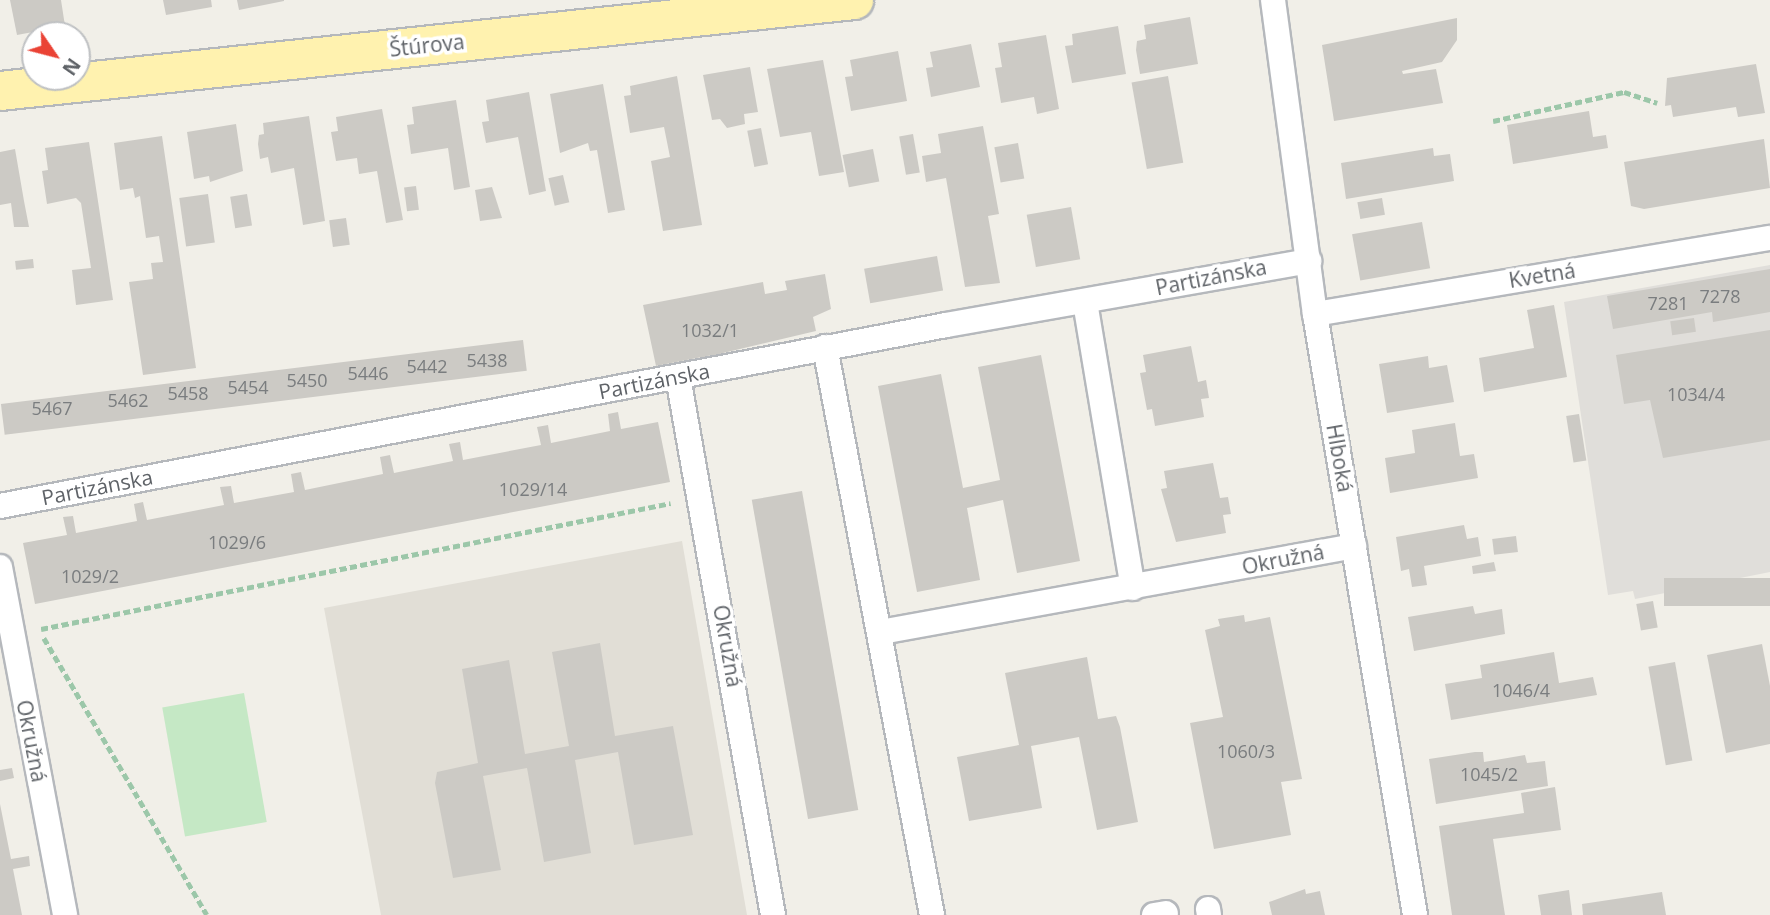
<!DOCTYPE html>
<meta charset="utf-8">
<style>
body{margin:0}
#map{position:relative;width:1770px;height:915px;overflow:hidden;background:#f1efe8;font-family:"Open Sans",sans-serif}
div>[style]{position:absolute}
.industrial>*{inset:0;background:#e0deda}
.education>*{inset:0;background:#e1ded6}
.green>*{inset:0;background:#c5e8c5;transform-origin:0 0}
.building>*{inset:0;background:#cccac5;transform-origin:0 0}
.path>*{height:4.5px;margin-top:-2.25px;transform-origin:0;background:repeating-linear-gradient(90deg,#9cc7a9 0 7px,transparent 0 10.5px)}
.roads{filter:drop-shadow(2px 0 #b5b8bc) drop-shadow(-2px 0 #b5b8bc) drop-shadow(0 2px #b5b8bc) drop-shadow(0 -2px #b5b8bc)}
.minor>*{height:24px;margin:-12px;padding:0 12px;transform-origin:12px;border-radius:12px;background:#fff}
.primary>*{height:38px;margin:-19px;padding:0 19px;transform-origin:19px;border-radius:19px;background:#fff2af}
span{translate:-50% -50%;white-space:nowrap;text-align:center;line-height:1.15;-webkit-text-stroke:7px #fff;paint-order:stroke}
.number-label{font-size:18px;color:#7a7d7f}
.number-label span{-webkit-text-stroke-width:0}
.street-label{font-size:21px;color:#5f6368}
.north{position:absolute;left:21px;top:21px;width:70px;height:70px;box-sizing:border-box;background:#fff;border:2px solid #bfc1c3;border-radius:50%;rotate:125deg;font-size:19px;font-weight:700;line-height:28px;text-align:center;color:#5f6368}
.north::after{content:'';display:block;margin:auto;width:24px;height:32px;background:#ea4335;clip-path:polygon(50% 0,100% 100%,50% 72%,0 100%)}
</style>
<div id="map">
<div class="industrial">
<i style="clip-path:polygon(1770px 265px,1770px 572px,1635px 599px,1633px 591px,1608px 595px,1564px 302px)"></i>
</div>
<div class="education">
<i style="clip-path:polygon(682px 541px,747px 915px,381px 915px,324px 608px)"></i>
</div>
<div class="green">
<i style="left:244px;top:693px;width:131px;height:83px;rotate:80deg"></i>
</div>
<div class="building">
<i style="clip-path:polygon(10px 0,61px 0,65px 26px,17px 35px)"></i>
<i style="clip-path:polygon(163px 0,211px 0,212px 7px,166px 15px)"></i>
<i style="clip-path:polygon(237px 0,284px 0,284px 1px,239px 10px)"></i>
<i style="clip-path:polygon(1190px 17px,1198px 64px,1140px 74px,1136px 50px,1137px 41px,1146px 39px,1144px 25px)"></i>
<i style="clip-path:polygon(1457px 18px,1457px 40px,1442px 62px,1402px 71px,1403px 74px,1436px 69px,1443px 103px,1334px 121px,1322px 45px)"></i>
<i style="clip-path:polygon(1118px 26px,1126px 74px,1072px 83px,1065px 46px,1073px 45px,1072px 34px)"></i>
<i style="clip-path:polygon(1046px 35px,1059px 109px,1037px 114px,1034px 97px,1001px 103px,995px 68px,1002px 67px,998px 43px)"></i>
<i style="clip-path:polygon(971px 44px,980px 87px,931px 97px,926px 68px,933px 67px,930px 52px)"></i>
<i style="clip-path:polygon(898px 51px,907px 101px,851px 111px,845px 77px,853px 76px,850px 60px)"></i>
<i style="clip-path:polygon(823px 60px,844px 172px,819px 176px,811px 132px,780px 137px,767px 69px)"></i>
<i style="clip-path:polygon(1756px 64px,1765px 113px,1738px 117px,1736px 107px,1673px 117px,1671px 105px,1665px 106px,1667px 78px)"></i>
<i style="clip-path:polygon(750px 67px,758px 112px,744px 114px,745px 124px,727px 128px,720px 119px,712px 120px,703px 75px)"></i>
<i style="clip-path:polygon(677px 76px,702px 225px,663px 231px,651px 161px,670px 157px,664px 127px,630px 133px,624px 96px,631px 95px,630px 86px)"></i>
<i style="left:1168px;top:76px;width:88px;height:37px;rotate:80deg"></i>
<i style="clip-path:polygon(603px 84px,625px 210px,608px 213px,597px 150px,590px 151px,588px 143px,560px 153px,550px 94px)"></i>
<i style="clip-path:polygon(529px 92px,546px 191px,529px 195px,518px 137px,486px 143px,482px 122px,489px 121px,486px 100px)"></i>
<i style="clip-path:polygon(456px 100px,470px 187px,454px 190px,448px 148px,411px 154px,407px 125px,414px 124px,412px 107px)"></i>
<i style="clip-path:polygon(382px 109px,403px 220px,386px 223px,377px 171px,359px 174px,357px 158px,336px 161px,331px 132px,338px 131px,336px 117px)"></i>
<i style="clip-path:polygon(1589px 111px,1593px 137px,1606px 135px,1608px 148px,1513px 164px,1507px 125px)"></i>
<i style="clip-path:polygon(309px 116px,325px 221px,303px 225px,294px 168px,271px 173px,268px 157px,260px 159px,258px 144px,259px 135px,264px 134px,263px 123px)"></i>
<i style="clip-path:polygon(236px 124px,243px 171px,210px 182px,209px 176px,194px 179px,187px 132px)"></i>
<i style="clip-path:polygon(983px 126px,999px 214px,988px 216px,1000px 283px,965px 287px,946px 178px,926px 182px,922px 156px,941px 153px,938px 134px)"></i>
<i style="left:761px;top:128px;width:37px;height:14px;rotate:79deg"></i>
<i style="left:913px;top:134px;width:39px;height:14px;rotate:80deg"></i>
<i style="clip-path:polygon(162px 136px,196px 368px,143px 375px,129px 282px,153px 279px,151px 263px,163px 262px,159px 236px,146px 238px,140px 196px,135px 198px,133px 188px,120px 190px,114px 143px)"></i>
<i style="clip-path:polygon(1764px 139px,1770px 188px,1644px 209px,1631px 206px,1624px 162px)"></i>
<i style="clip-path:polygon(89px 142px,113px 300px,76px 305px,72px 270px,91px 268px,81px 203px,76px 198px,47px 204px,42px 171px,48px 170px,45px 148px)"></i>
<i style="left:1018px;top:143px;width:36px;height:24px;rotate:80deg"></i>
<i style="clip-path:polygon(1433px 148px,1434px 156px,1450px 154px,1454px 181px,1346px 199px,1341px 163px)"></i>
<i style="clip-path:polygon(15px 149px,24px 201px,29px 227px,14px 227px,11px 203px,0 205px,0 152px)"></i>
<i style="left:873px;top:149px;width:33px;height:31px;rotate:79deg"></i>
<i style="left:563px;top:175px;width:28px;height:15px;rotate:77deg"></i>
<i style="left:416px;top:186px;width:24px;height:12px;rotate:83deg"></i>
<i style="clip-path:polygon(492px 187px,502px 218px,480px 221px,475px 190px)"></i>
<i style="left:208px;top:194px;width:49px;height:29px;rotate:82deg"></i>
<i style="left:247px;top:194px;width:32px;height:17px;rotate:81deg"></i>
<i style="left:1382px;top:198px;width:17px;height:25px;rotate:80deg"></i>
<i style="left:1071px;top:207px;width:53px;height:45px;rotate:80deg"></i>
<i style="left:346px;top:218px;width:27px;height:17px;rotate:82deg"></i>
<i style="left:1422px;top:222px;width:47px;height:71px;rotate:80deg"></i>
<i style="left:937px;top:256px;width:35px;height:74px;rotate:80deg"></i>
<i style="left:33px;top:259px;width:9px;height:18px;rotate:84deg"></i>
<i style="clip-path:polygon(1770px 269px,1770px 312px,1713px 322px,1712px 312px,1613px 329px,1607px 296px)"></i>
<i style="clip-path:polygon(825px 274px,831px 309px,813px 317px,816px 331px,723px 353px,724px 359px,717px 360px,716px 355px,707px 356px,703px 363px,702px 357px,656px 366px,643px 305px,763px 282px,765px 294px,787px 290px,785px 281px)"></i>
<i style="clip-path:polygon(1554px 305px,1567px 377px,1484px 392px,1479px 358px,1534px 348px,1527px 310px)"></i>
<i style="left:1694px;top:318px;width:14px;height:24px;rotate:82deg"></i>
<i style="clip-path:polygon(1770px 330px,1770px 440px,1663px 458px,1650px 400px,1624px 404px,1616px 355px)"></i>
<i style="left:523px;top:340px;width:31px;height:526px;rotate:83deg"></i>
<i style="clip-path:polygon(1191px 346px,1198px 382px,1206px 380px,1209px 398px,1201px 399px,1204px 417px,1155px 426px,1152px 409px,1147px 410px,1140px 373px,1146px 372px,1143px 355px)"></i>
<i style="clip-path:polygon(1041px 355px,1080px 561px,1017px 573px,1003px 500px,967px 508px,980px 580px,917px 592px,878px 386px,941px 374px,963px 488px,1000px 480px,978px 367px)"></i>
<i style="clip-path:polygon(1428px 356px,1429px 368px,1447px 365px,1454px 402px,1387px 413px,1379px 364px)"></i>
<i style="clip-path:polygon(618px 412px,621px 429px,658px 422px,670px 482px,35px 604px,23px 543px,67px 535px,63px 517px,73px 516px,76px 533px,137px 521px,134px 504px,143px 502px,147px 520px,224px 505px,220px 487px,231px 486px,234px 503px,294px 492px,291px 474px,301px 472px,305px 490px,383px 474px,380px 457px,390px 455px,394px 473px,453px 461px,449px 444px,460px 442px,463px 460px,541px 445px,537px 427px,548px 425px,551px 443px,610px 431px,608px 414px)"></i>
<i style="left:1579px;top:414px;width:47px;height:13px;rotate:81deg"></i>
<i style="clip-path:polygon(1455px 423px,1460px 456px,1474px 454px,1478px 478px,1390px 493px,1385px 458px,1415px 453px,1412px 430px)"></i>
<i style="clip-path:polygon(1213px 463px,1220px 498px,1228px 497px,1231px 514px,1223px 515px,1226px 533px,1176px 542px,1161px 489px,1167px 488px,1164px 471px)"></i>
<i style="left:802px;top:491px;width:324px;height:51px;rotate:80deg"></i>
<i style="clip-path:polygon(1464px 525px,1467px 539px,1478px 537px,1481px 556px,1424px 566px,1427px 585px,1412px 587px,1409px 569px,1401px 571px,1396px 537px)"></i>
<i style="left:1516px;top:536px;width:16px;height:24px;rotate:83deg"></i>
<i style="clip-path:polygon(1494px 562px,1496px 571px,1473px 574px,1472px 566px)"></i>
<i style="left:1770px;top:578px;width:28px;height:106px;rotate:90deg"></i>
<i style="left:1653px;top:601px;width:27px;height:17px;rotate:80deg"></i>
<i style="clip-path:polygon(1473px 606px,1475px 614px,1502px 609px,1505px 634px,1414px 651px,1408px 617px)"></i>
<i style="clip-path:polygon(1244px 615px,1245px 622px,1270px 617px,1302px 779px,1281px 782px,1291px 835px,1214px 849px,1190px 723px,1223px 717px,1205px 630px,1220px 626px,1218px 619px)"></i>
<i style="clip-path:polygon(600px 643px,615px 736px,673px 726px,693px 835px,634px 845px,618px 752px,575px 760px,591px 853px,544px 862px,527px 768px,483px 776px,501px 870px,453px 878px,435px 783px,437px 772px,478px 763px,462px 669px,509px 660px,525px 754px,569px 746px,552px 652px)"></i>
<i style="clip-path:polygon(1762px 644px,1770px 686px,1770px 744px,1726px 753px,1707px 655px)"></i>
<i style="clip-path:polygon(1554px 652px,1559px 683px,1593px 677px,1597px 695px,1451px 720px,1445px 684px,1482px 678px,1480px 665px)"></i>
<i style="clip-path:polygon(1087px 657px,1098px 719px,1116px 716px,1120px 727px,1138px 822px,1097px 830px,1079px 737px,1031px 746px,1042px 808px,969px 821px,957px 757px,1019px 745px,1005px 673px)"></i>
<i style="left:1675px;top:662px;width:100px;height:27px;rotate:80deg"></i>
<i style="clip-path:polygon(1475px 752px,1483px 752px,1484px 762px,1525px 755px,1527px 763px,1545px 761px,1548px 786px,1436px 804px,1429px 759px)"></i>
<i style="clip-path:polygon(12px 768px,14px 778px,0 781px,0 770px)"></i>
<i style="clip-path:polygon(1555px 787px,1561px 830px,1493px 839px,1505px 915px,1452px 915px,1439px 826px,1524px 813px,1521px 793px)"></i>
<i style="clip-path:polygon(0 804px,11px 859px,29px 856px,30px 866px,13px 869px,22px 915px,0 915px)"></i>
<i style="clip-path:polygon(1305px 889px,1306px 894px,1320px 891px,1325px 915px,1272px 915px,1269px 902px)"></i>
<i style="clip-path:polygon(1569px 890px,1572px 915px,1541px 915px,1538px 895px)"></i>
<i style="clip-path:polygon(1662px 892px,1666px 915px,1583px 915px,1582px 904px)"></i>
</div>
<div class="path">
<i style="left:1493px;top:121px;width:134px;rotate:-12.5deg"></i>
<i style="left:1624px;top:92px;width:35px;rotate:18deg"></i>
<i style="left:41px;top:629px;width:642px;rotate:-11.31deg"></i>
<i style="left:44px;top:638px;width:321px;rotate:59.5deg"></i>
</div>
<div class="roads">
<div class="minor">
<i style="left:1273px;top:0;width:317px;rotate:82.4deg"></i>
<i style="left:1315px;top:314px;width:609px;rotate:80.55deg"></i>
<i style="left:1085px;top:302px;width:290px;rotate:80.5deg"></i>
<i style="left:1315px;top:314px;width:461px;rotate:-9.5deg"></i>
<i style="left:825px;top:347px;width:578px;rotate:79.33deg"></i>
<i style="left:678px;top:377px;width:546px;rotate:79.99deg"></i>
<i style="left:0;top:506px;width:963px;rotate:-10.83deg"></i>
<i style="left:946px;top:325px;width:369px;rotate:-10deg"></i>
<i style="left:0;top:567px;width:354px;rotate:79.4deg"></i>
<i style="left:881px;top:632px;width:481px;rotate:-10.3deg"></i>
<i style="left:1208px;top:909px;width:6px;rotate:81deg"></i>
<i style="left:1154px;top:915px;width:12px;rotate:-9deg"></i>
</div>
<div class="primary">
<i style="left:0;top:91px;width:859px;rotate:-6.08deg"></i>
</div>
</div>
<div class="number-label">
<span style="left:1720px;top:296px">7278</span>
<span style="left:1668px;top:303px">7281</span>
<span style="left:710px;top:330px">1032/1</span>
<span style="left:487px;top:360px">5438</span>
<span style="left:427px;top:366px">5442</span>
<span style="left:368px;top:373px">5446</span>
<span style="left:307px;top:380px">5450</span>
<span style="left:248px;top:387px">5454</span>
<span style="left:188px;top:393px">5458</span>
<span style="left:1696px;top:394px">1034/4</span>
<span style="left:128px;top:400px">5462</span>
<span style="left:52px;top:408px">5467</span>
<span style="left:533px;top:489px">1029/14</span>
<span style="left:237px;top:542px">1029/6</span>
<span style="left:90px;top:576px">1029/2</span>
<span style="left:1521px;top:690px">1046/4</span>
<span style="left:1246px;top:751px">1060/3</span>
<span style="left:1489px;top:774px">1045/2</span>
</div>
<div class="street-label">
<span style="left:427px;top:45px;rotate:-6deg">Štúrova</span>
<span style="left:1542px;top:275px;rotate:-9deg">Kvetná</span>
<span style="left:1211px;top:277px;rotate:-11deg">Partizánska</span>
<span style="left:654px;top:381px;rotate:-11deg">Partizánska</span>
<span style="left:1340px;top:458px;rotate:80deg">Hlboká</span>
<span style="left:97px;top:487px;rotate:-11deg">Partizánska</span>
<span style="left:1283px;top:559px;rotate:-11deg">Okružná</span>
<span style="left:728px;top:646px;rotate:80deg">Okružná</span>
<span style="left:32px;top:741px;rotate:79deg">Okružná</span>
</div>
<div class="north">N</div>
</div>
